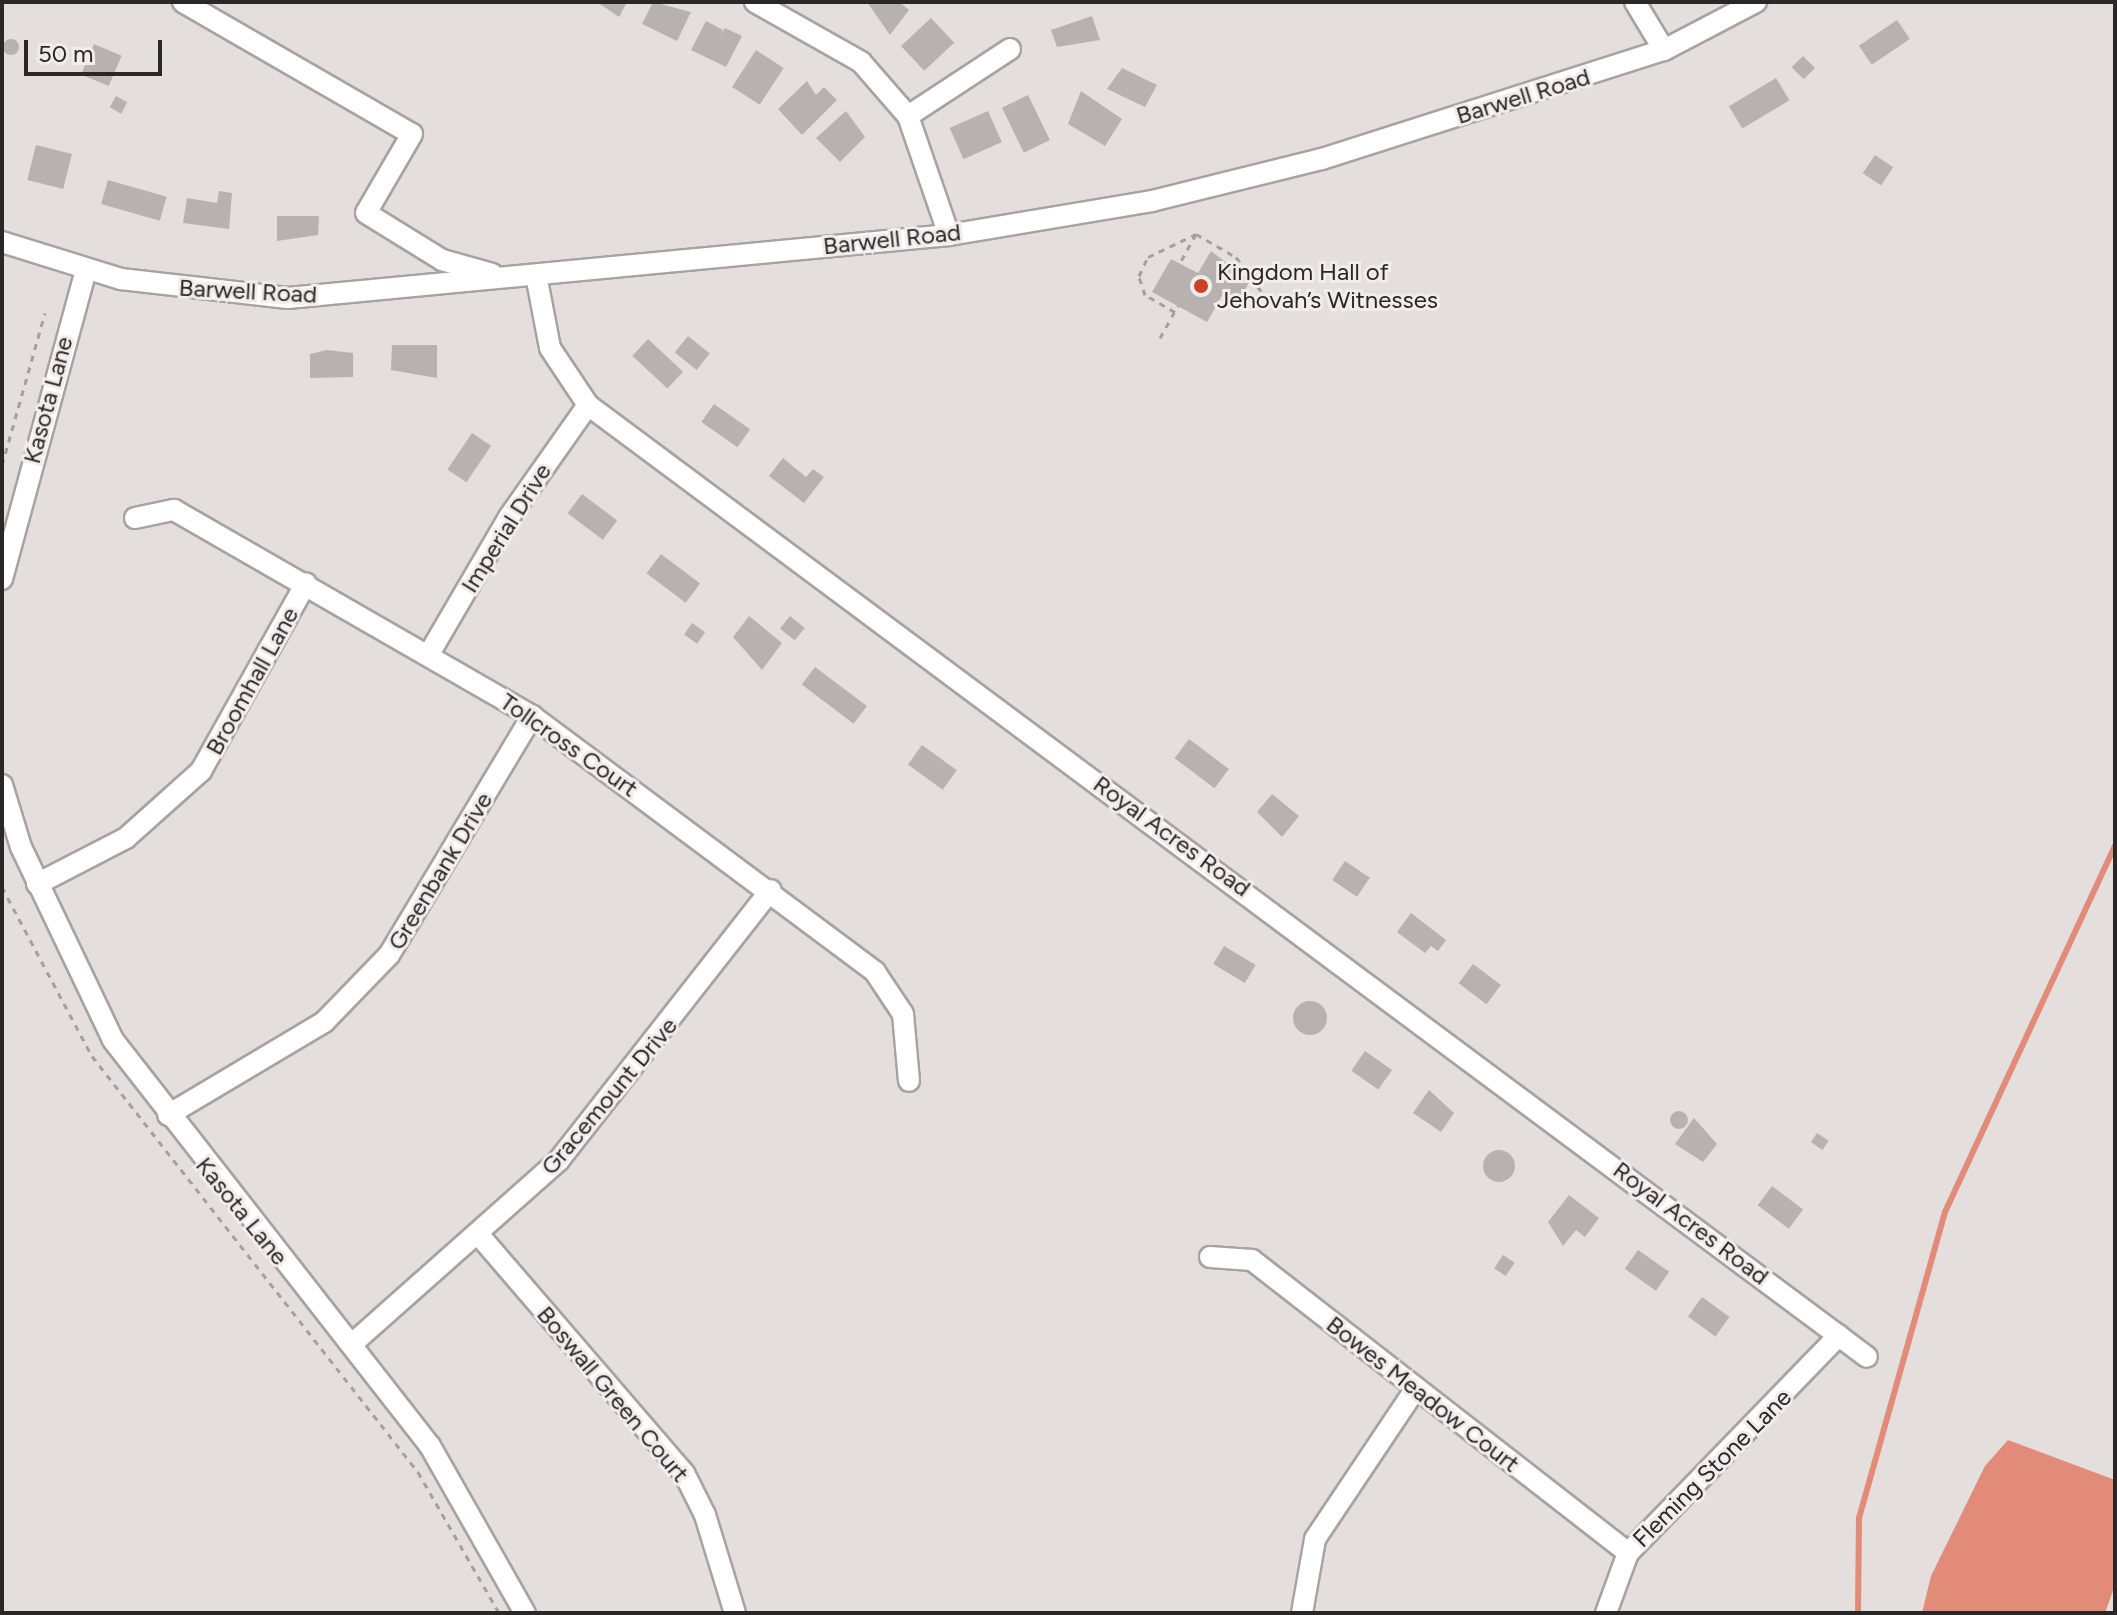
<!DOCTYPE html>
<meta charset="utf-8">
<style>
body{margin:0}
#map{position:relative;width:2117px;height:1615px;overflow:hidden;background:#e4dedd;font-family:Figtree,sans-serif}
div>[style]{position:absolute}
.water>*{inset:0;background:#e18b78}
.stream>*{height:6px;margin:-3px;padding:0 3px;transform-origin:3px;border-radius:3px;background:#e18b78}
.building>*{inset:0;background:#b7b2b0;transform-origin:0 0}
.round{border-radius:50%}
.path>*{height:3px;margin-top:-1.5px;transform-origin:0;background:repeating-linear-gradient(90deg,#a5a09f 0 6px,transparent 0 12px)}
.roads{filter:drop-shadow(2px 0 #a8a2a1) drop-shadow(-2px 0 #a8a2a1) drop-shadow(0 2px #a8a2a1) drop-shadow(0 -2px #a8a2a1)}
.minor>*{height:20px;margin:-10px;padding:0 10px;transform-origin:10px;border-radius:10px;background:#fff}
.dots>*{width:22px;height:22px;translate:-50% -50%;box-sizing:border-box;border:4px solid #f2ecea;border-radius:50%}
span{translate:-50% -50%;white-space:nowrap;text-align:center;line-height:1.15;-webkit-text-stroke:6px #f2ecea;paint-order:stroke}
.street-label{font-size:24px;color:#292727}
.poi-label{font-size:24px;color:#292727}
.left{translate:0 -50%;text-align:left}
.frame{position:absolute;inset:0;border:4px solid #292727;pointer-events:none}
.scale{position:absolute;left:24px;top:40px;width:138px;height:36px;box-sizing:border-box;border:4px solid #292727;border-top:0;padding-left:10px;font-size:24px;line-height:28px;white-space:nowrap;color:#292727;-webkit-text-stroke:6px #f2ecea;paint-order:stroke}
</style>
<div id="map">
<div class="water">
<i style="clip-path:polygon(2008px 1440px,2115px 1480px,2115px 1585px,2105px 1613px,1922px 1613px,1931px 1576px,1985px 1466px)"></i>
</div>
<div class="stream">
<i style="left:1858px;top:1613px;width:95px;rotate:-89.4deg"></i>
<i style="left:1859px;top:1518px;width:318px;rotate:-74.3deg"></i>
<i style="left:1945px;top:1212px;width:404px;rotate:-65.1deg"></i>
</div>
<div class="building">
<i style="clip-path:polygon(597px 2px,627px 2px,619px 17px)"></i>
<i style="clip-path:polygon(653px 2px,691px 12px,677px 41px,642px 24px)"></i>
<i style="clip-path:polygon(867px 2px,899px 2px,909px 10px,890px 35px)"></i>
<i style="clip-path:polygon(1092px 16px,1100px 40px,1057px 47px,1051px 30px)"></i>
<i style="left:931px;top:18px;width:34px;height:41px;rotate:47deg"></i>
<i style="left:1897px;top:20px;width:23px;height:46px;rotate:56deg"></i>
<i style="clip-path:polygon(706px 21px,723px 30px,720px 36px,725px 28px,742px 36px,726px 67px,691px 50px)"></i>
<i class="round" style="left:3px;top:39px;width:16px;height:16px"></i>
<i style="left:94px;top:44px;width:30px;height:33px;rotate:23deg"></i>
<i style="left:756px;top:50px;width:33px;height:44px;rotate:33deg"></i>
<i style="left:1803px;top:56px;width:17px;height:16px;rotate:45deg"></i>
<i style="clip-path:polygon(1122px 68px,1157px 85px,1145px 107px,1107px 89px)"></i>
<i style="left:1776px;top:78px;width:26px;height:55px;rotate:59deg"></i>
<i style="clip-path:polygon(807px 81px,816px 95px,824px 87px,837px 100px,802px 135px,778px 109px)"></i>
<i style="clip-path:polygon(1081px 91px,1122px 119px,1105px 146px,1068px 124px)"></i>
<i style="left:1028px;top:95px;width:50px;height:29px;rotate:64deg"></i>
<i style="left:116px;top:96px;width:13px;height:13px;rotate:29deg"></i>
<i style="clip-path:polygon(846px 111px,865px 137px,840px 162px,816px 138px)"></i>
<i style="left:988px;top:111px;width:34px;height:42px;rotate:66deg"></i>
<i style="left:36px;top:145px;width:37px;height:36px;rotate:14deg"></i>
<i style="left:1875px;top:155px;width:22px;height:22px;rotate:34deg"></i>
<i style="left:108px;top:180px;width:61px;height:25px;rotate:16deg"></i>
<i style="clip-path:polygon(219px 191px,232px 193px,229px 229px,183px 223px,187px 198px,217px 203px)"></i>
<i style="clip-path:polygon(277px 216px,319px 216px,318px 235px,277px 241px)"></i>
<i style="clip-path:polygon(1211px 251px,1250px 281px,1239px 300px,1224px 292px,1207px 322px,1152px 292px,1171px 259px,1198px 273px)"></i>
<i style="left:688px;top:336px;width:28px;height:21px;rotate:39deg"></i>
<i style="left:648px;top:339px;width:48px;height:23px;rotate:43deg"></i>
<i style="clip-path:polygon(392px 345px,437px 345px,437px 378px,391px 370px)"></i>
<i style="clip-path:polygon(327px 350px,353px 353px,353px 377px,310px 378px,310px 354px)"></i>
<i style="left:714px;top:404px;width:44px;height:22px;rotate:35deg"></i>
<i style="left:472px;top:433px;width:23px;height:44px;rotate:34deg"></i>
<i style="clip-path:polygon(783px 458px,806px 477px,813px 469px,824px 477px,804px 503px,769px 476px)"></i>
<i style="left:582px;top:494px;width:44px;height:24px;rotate:37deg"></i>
<i style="left:661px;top:554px;width:49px;height:24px;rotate:37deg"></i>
<i style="clip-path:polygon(749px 616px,782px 643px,762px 670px,733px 637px)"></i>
<i style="left:790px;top:616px;width:19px;height:16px;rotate:39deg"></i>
<i style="left:692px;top:623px;width:16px;height:14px;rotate:35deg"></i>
<i style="left:815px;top:667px;width:65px;height:22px;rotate:37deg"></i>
<i style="left:1189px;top:739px;width:50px;height:24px;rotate:37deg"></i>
<i style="left:922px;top:745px;width:43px;height:24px;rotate:36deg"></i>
<i style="clip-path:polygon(1272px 794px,1299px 816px,1282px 837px,1257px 812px)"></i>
<i style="left:1345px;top:861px;width:30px;height:23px;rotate:34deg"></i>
<i style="clip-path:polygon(1411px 913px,1446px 940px,1438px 951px,1431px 946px,1425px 953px,1397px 932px)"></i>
<i style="left:1224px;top:946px;width:37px;height:21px;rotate:31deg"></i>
<i style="left:1473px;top:964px;width:35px;height:24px;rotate:37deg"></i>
<i class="round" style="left:1293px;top:1001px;width:34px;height:34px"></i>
<i style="left:1365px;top:1051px;width:33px;height:24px;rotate:35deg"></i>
<i style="clip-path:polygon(1429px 1090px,1454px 1113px,1441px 1132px,1413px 1113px)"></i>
<i class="round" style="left:1670px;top:1111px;width:18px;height:18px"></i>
<i style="clip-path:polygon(1694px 1118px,1717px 1144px,1703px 1162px,1675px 1144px)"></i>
<i style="left:1817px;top:1133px;width:14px;height:11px;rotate:34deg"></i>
<i class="round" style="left:1483px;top:1150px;width:32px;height:32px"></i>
<i style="left:1772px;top:1186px;width:39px;height:24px;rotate:37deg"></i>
<i style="clip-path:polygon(1569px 1195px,1599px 1218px,1585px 1237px,1576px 1230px,1563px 1246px,1548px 1222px)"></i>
<i style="left:1638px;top:1250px;width:38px;height:23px;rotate:35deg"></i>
<i style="left:1503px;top:1255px;width:14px;height:16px;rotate:34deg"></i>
<i style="left:1702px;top:1297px;width:34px;height:24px;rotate:36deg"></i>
</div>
<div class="path">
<i style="left:1196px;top:234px;width:46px;rotate:29.9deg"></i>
<i style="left:1236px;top:257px;width:47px;rotate:53.6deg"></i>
<i style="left:1175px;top:312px;width:34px;rotate:-150deg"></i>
<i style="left:1145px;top:295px;width:20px;rotate:-108deg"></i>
<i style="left:1139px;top:276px;width:21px;rotate:-65deg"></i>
<i style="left:1148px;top:257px;width:53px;rotate:-25.6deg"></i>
<i style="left:1196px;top:234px;width:33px;rotate:119deg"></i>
<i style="left:1160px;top:338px;width:37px;rotate:-61deg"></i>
<i style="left:2px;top:465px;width:158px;rotate:-74.2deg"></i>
<i style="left:2px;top:887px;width:191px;rotate:62deg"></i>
<i style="left:92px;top:1056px;width:529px;rotate:51.92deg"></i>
<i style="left:418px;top:1472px;width:163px;rotate:60.1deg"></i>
</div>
<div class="roads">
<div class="minor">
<i style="left:183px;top:2px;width:264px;rotate:30deg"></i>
<i style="left:412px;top:134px;width:91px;rotate:120.2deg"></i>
<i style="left:366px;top:213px;width:89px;rotate:31.7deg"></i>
<i style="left:442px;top:260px;width:52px;rotate:15.6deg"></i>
<i style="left:755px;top:2px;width:122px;rotate:29.5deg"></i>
<i style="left:861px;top:62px;width:72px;rotate:49deg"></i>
<i style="left:908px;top:116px;width:126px;rotate:71deg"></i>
<i style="left:1635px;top:2px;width:56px;rotate:58.9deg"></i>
<i style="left:908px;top:116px;width:122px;rotate:-33.3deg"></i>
<i style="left:2px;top:242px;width:125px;rotate:17.3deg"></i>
<i style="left:121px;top:279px;width:168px;rotate:6.5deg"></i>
<i style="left:288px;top:298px;width:664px;rotate:-5.44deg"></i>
<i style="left:949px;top:235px;width:206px;rotate:-9.5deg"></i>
<i style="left:1152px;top:201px;width:175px;rotate:-13.9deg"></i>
<i style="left:1322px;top:159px;width:359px;rotate:-17.7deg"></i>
<i style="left:1664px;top:50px;width:104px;rotate:-27.6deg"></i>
<i style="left:536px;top:275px;width:74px;rotate:79.1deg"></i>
<i style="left:550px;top:348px;width:69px;rotate:56.3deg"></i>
<i style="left:588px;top:405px;width:1594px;rotate:36.66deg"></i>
<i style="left:135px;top:518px;width:40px;rotate:-12deg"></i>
<i style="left:174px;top:510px;width:413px;rotate:29.9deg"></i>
<i style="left:532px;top:716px;width:428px;rotate:36.7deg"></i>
<i style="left:875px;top:972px;width:50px;rotate:56.3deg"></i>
<i style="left:903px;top:1014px;width:67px;rotate:84.9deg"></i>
<i style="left:2px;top:579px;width:321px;rotate:-74.8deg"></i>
<i style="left:429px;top:654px;width:159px;rotate:-59.7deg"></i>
<i style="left:509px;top:517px;width:137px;rotate:-54.8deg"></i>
<i style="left:2px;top:785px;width:65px;rotate:73deg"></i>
<i style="left:21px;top:847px;width:214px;rotate:64.5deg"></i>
<i style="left:113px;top:1040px;width:515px;rotate:52.02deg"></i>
<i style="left:430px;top:1446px;width:192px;rotate:60.4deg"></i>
<i style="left:37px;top:884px;width:100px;rotate:-27.3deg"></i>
<i style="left:126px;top:838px;width:101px;rotate:-41.8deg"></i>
<i style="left:201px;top:771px;width:215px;rotate:-60.8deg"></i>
<i style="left:168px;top:1115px;width:182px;rotate:-30.8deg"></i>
<i style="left:324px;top:1022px;width:93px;rotate:-45.9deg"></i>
<i style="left:389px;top:955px;width:279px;rotate:-59.1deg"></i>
<i style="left:479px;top:1235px;width:314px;rotate:49.3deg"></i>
<i style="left:684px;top:1473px;width:47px;rotate:63.4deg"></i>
<i style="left:705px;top:1515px;width:102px;rotate:73deg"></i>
<i style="left:1210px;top:1257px;width:42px;rotate:4.1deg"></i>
<i style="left:1252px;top:1260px;width:477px;rotate:37.9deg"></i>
<i style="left:352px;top:1344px;width:277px;rotate:-41.6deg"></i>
<i style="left:559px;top:1160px;width:343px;rotate:-51.9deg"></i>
<i style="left:1302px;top:1613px;width:75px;rotate:-80deg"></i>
<i style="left:1315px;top:1539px;width:182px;rotate:-56.2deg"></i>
<i style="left:1606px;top:1613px;width:64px;rotate:-69.9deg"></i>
<i style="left:1628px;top:1553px;width:303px;rotate:-45.9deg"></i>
</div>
</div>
<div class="dots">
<i style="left:1201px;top:286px;background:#cc4225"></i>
</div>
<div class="street-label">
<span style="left:1523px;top:96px;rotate:-17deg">Barwell Road</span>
<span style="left:892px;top:239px;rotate:-6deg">Barwell Road</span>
<span style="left:248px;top:291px;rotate:3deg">Barwell Road</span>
<span style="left:48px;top:400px;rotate:-75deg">Kasota Lane</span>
<span style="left:506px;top:528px;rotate:-58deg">Imperial Drive</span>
<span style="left:252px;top:681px;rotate:-61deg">Broomhall Lane</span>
<span style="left:569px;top:745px;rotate:35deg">Tollcross Court</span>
<span style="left:1172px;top:836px;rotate:36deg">Royal Acres Road</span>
<span style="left:440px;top:871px;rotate:-59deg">Greenbank Drive</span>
<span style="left:609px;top:1096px;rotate:-50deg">Gracemount Drive</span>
<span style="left:242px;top:1211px;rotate:51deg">Kasota Lane</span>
<span style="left:1691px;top:1223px;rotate:37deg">Royal Acres Road</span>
<span style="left:613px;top:1394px;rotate:50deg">Boswall Green Court</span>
<span style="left:1423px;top:1394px;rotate:38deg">Bowes Meadow Court</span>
<span style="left:1712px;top:1468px;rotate:-45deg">Fleming Stone Lane</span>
</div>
<div class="poi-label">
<span class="left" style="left:1217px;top:286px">Kingdom Hall of<br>Jehovah’s Witnesses</span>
</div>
<div class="frame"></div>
<div class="scale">50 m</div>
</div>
